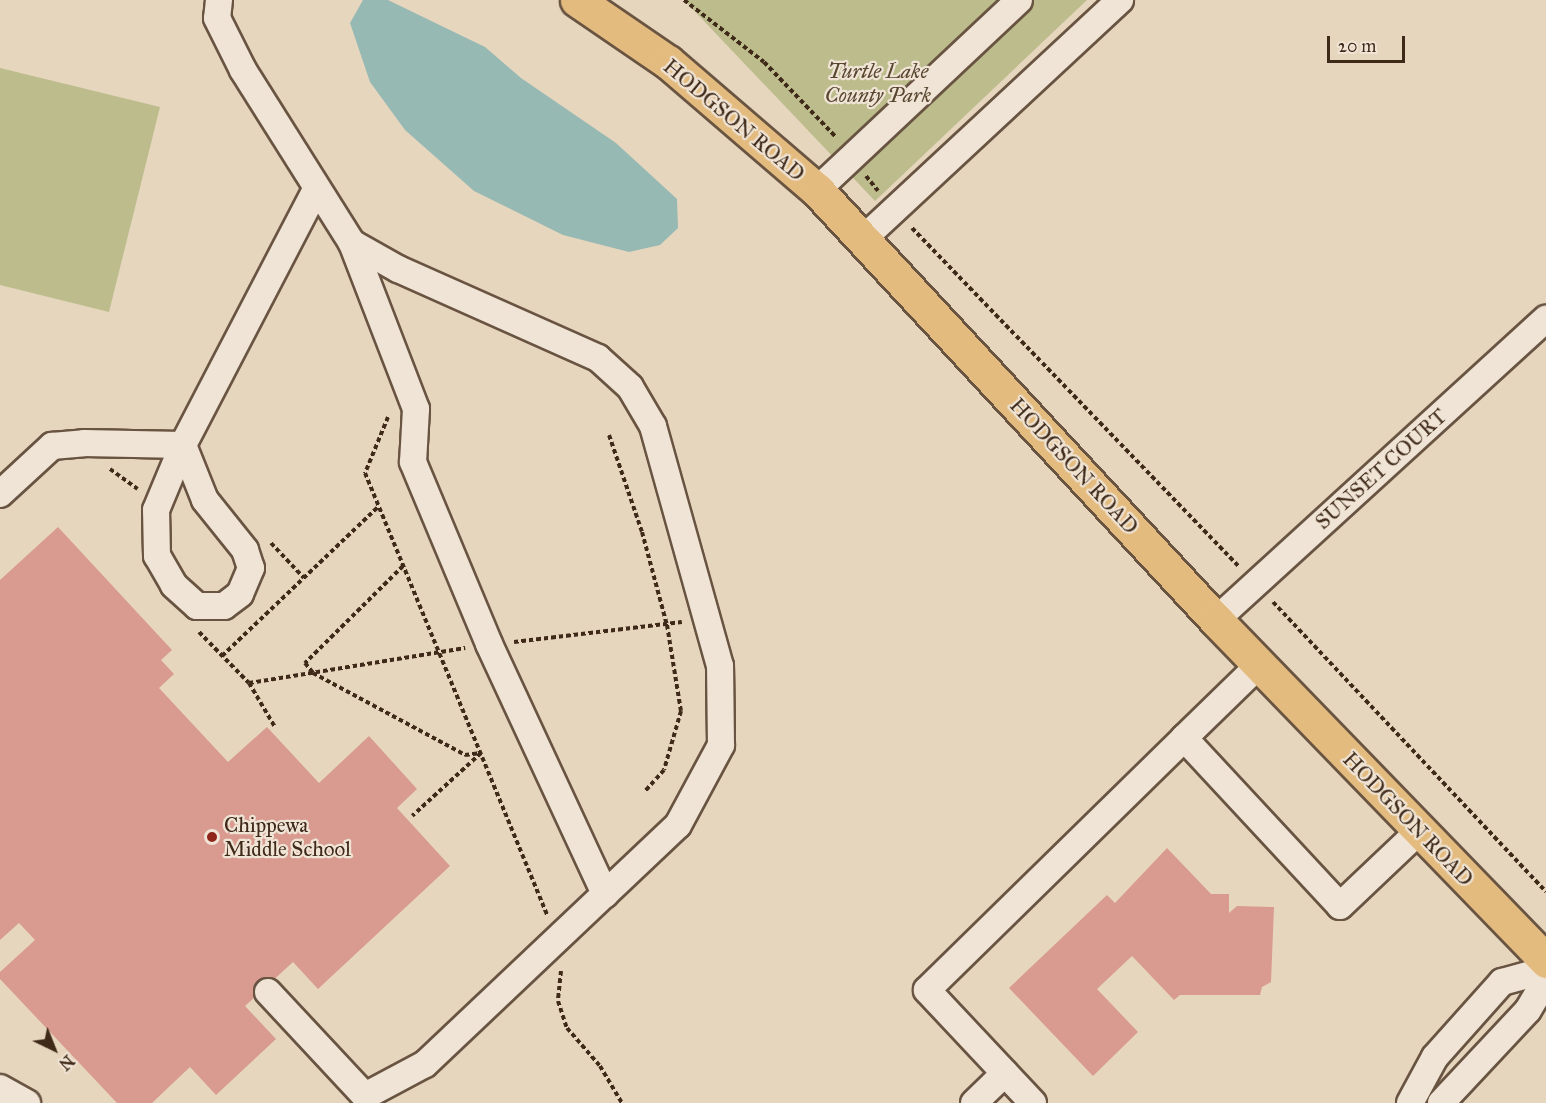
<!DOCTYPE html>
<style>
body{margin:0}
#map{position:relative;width:1546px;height:1103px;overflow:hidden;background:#e7d6be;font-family:"IM FELL Great Primer",serif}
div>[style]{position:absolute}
.green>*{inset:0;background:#bcbc8c}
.water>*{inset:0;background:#97b9b3}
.building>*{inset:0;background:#d99b90}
.path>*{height:4px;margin-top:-2px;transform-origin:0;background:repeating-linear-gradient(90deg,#3f2918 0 4.5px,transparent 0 7.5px)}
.roads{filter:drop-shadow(2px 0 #695442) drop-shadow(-2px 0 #695442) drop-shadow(0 2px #695442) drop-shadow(0 -2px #695442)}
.minor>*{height:26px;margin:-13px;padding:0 13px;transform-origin:13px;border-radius:13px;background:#efe4d5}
.major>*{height:33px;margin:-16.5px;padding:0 16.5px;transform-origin:16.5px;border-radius:16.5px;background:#e4bb7f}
.dots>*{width:16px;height:16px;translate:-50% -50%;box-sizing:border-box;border:3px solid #efe4d5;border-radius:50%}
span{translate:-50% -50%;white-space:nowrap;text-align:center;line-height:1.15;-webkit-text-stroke:4.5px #efe4d5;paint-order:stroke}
.park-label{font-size:21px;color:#58462f;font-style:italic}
.street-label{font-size:21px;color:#3f2918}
.poi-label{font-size:21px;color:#3f2918}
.left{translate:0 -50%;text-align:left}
.north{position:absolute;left:24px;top:1019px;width:60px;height:60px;-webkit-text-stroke:4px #efe4d5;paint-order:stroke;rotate:137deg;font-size:16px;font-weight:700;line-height:24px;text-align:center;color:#3f2918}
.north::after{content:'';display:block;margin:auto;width:21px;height:27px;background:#3f2918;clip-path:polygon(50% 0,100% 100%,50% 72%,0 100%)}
.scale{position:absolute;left:1327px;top:36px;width:78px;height:27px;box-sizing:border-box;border:3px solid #3f2918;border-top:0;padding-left:8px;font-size:18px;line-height:21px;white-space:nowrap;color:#3f2918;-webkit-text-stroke:4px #efe4d5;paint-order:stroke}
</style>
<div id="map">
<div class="green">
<i style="clip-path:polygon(684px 0,1087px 0,875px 201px)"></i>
<i style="clip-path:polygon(0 68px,160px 107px,109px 312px,0 285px)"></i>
</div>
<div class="water">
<i style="clip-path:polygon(363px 0,388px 0,485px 47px,521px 78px,616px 143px,677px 199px,678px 228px,660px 245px,629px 252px,563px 235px,474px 191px,405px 130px,370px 82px,350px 23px)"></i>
</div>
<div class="building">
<i style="clip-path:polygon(58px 527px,172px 650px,161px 660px,174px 674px,159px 688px,228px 762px,267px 727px,319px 783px,369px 736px,417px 789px,397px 808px,450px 866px,318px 989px,293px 962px,245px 1006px,276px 1039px,216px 1095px,190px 1067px,152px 1103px,117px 1103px,0 979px,0 972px,35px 940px,19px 923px,0 940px,0 580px)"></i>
<i style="clip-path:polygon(1167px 848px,1211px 894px,1229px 894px,1229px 913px,1237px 906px,1274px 907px,1271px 982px,1262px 987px,1260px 995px,1180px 995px,1174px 1000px,1132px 956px,1097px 989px,1138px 1032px,1093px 1076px,1009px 988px,1107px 895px,1115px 903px)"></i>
</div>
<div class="path">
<i style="left:684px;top:0;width:101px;rotate:37.8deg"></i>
<i style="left:764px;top:62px;width:104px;rotate:46.2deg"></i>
<i style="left:866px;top:176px;width:19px;rotate:51deg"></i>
<i style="left:912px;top:228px;width:470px;rotate:46deg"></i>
<i style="left:388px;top:417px;width:61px;rotate:112.3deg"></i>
<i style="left:365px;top:473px;width:478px;rotate:67.6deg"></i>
<i style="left:609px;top:435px;width:102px;rotate:71.2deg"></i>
<i style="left:642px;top:532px;width:96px;rotate:75deg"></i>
<i style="left:667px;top:625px;width:87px;rotate:80.8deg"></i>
<i style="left:681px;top:711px;width:61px;rotate:106.1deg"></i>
<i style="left:664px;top:770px;width:28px;rotate:132deg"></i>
<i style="left:110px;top:469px;width:34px;rotate:36deg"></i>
<i style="left:271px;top:543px;width:48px;rotate:46.7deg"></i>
<i style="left:403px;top:566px;width:138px;rotate:135.3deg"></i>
<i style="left:305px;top:663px;width:13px;rotate:51deg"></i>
<i style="left:313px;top:673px;width:173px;rotate:28.3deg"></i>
<i style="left:465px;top:755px;width:16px;rotate:-7deg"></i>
<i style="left:481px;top:753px;width:93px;rotate:137.6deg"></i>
<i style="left:1273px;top:602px;width:398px;rotate:46.7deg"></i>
<i style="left:199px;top:632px;width:71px;rotate:45.6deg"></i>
<i style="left:249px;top:683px;width:51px;rotate:59.4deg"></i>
<i style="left:514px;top:642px;width:169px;rotate:-6.8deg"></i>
<i style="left:222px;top:656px;width:217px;rotate:-43.7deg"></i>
<i style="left:249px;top:683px;width:219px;rotate:-9.2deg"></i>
<i style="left:561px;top:971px;width:30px;rotate:96deg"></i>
<i style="left:558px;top:1001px;width:28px;rotate:72deg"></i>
<i style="left:567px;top:1028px;width:50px;rotate:49deg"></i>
<i style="left:600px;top:1066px;width:43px;rotate:59.3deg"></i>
</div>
<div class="roads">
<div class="minor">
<i style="left:219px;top:0;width:18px;rotate:96deg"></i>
<i style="left:217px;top:18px;width:58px;rotate:63.4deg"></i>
<i style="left:243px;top:70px;width:204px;rotate:57.8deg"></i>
<i style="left:352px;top:243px;width:178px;rotate:68.9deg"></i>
<i style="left:416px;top:409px;width:53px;rotate:93.2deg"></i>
<i style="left:413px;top:462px;width:197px;rotate:67.3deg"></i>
<i style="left:489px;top:644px;width:276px;rotate:65.1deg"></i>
<i style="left:605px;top:894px;width:100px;rotate:-43.4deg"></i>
<i style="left:678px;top:825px;width:91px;rotate:-61.7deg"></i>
<i style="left:721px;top:745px;width:79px;rotate:-90.7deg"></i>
<i style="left:720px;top:666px;width:249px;rotate:-105.6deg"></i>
<i style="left:653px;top:426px;width:45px;rotate:-120.5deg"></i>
<i style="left:630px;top:387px;width:43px;rotate:-137.8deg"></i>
<i style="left:598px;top:358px;width:219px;rotate:-156deg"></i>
<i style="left:398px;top:269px;width:53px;rotate:-150.5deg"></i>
<i style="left:817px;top:190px;width:277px;rotate:-43.2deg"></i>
<i style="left:863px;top:239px;width:351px;rotate:-42.9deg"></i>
<i style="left:183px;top:445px;width:59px;rotate:68.2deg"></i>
<i style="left:205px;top:500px;width:64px;rotate:51.3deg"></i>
<i style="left:245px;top:550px;width:19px;rotate:72deg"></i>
<i style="left:251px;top:568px;width:28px;rotate:113deg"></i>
<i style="left:240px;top:594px;width:20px;rotate:143deg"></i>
<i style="left:224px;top:606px;width:27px;rotate:180deg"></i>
<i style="left:197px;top:606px;width:31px;rotate:-138deg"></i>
<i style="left:174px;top:585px;width:34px;rotate:-120deg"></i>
<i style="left:157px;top:556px;width:46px;rotate:-91.2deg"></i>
<i style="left:156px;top:510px;width:70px;rotate:-67.4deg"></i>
<i style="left:183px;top:445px;width:288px;rotate:-62.5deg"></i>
<i style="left:0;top:494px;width:71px;rotate:-42.7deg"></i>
<i style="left:52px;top:446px;width:32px;rotate:-5deg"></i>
<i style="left:84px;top:443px;width:99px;rotate:1.2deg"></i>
<i style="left:1216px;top:620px;width:447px;rotate:-42.4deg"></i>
<i style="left:1259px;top:665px;width:105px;rotate:135.8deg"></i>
<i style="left:1184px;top:738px;width:229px;rotate:47.1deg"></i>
<i style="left:1340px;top:906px;width:109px;rotate:-43.5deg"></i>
<i style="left:268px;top:992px;width:142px;rotate:47deg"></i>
<i style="left:365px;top:1096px;width:68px;rotate:-28.1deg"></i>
<i style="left:425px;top:1064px;width:248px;rotate:-43.4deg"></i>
<i style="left:0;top:1088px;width:31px;rotate:29deg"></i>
<i style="left:974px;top:1103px;width:43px;rotate:-44.1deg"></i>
<i style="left:1033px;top:1103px;width:155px;rotate:-133.2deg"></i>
<i style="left:927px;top:990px;width:360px;rotate:-44.4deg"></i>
<i style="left:1410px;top:1103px;width:52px;rotate:-61.5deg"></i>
<i style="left:1435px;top:1057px;width:101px;rotate:-48.2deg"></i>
<i style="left:1502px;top:982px;width:46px;rotate:-15.3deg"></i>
<i style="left:1441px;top:1103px;width:127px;rotate:-46.9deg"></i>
<i style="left:1528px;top:1010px;width:35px;rotate:-59deg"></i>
</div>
<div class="major">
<i style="left:577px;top:0;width:110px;rotate:34.3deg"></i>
<i style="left:668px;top:62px;width:196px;rotate:40.7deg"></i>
<i style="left:817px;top:190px;width:587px;rotate:47.14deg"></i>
<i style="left:1216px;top:620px;width:475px;rotate:45.9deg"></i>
</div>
</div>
<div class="dots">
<i style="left:212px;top:837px;background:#8f2418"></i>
</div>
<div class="park-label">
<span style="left:878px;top:83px">Turtle Lake<br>County Park</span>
</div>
<div class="street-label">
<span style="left:734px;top:120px;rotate:40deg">HODGSON ROAD</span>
<span style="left:1074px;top:466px;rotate:47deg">HODGSON ROAD</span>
<span style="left:1381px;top:469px;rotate:-42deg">SUNSET COURT</span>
<span style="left:1408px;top:819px;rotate:46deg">HODGSON ROAD</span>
</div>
<div class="poi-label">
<span class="left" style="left:224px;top:837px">Chippewa<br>Middle School</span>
</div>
<div class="north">N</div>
<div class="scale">20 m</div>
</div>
